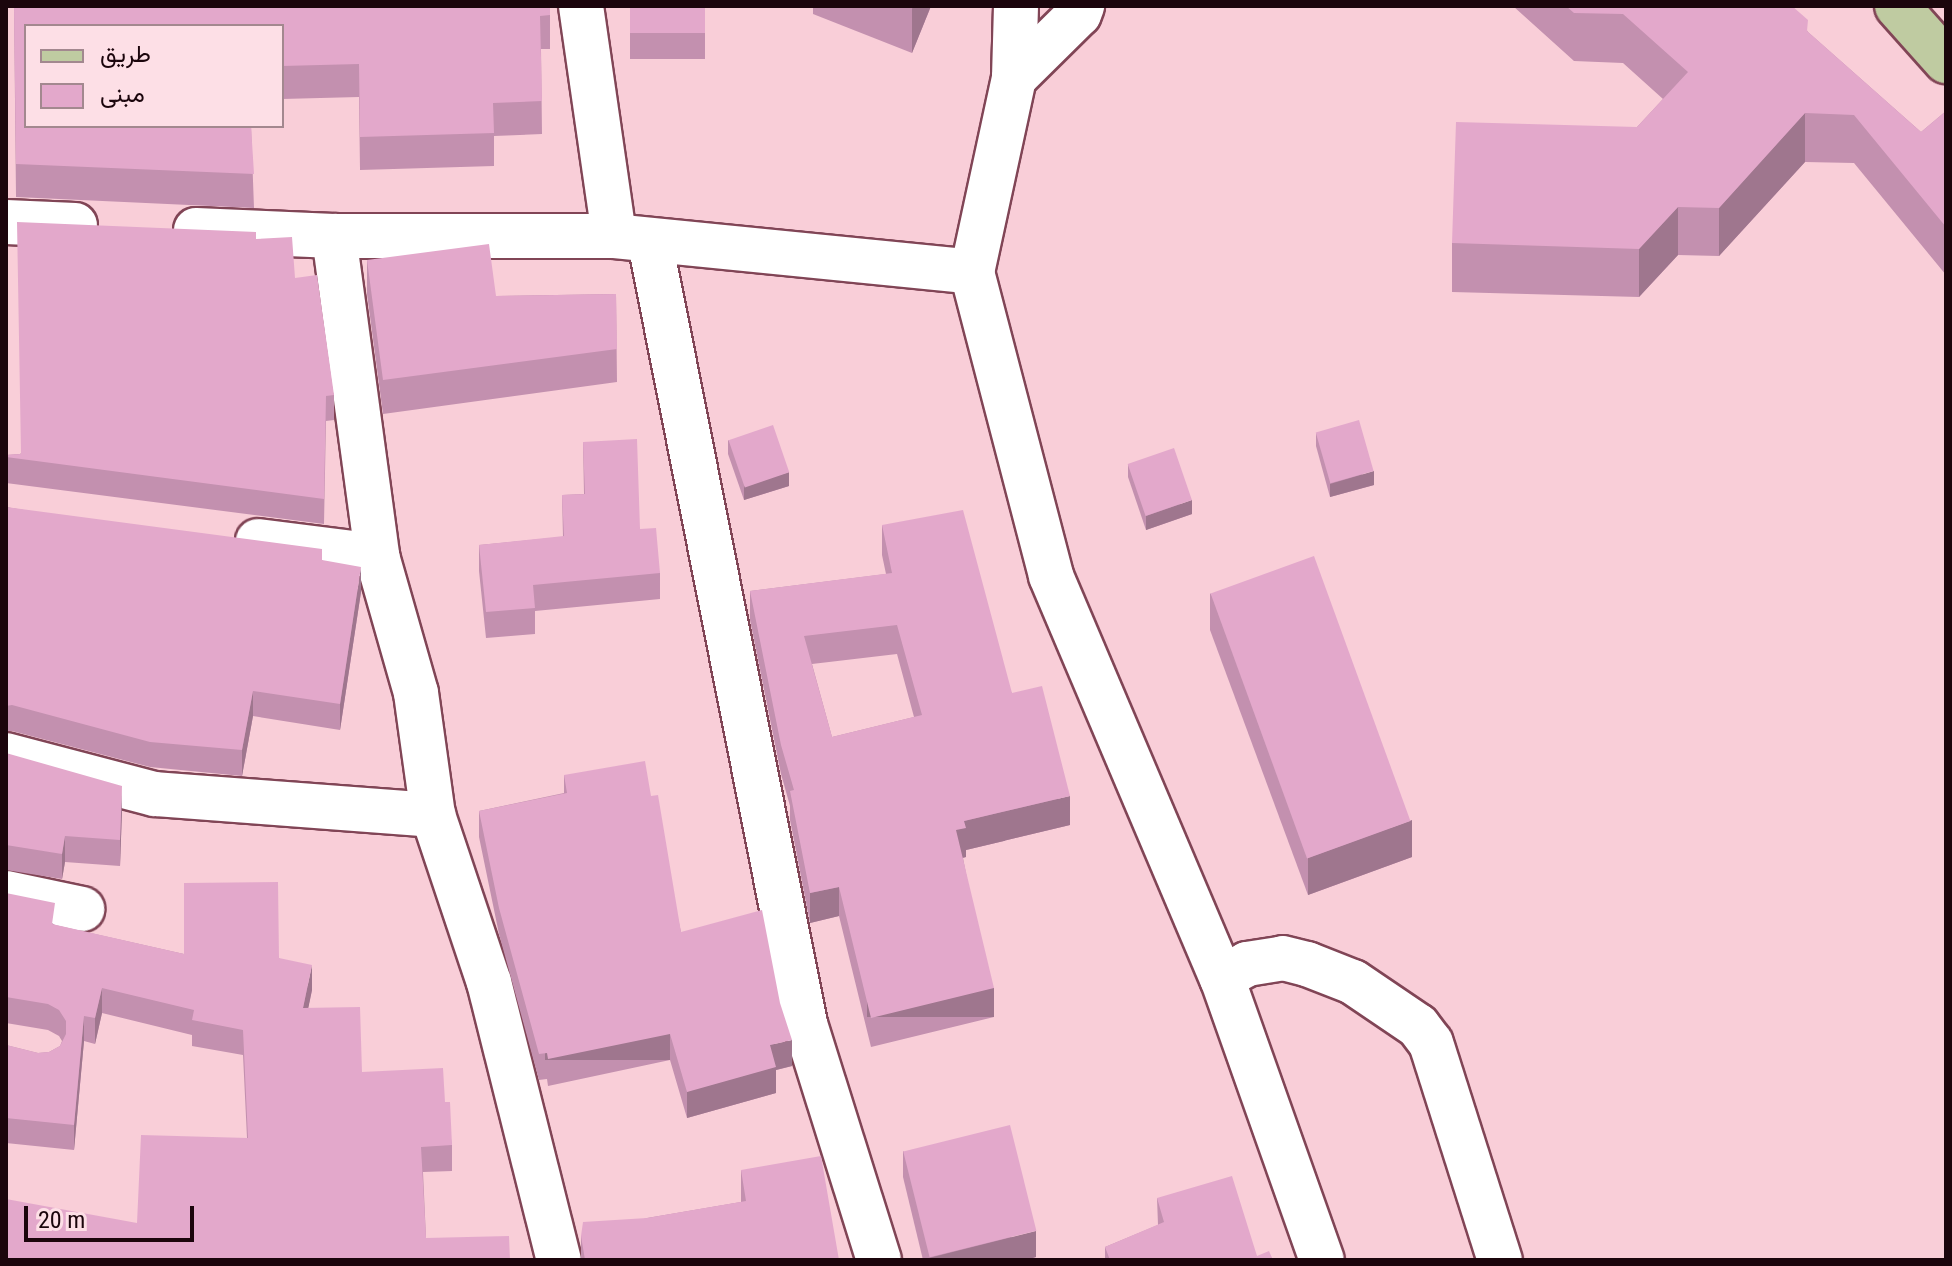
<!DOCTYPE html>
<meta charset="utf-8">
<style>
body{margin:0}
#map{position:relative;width:1952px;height:1266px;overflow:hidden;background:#f9ced8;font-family:"Roboto Condensed",Vazirmatn,sans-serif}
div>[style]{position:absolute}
.roads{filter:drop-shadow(2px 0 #814556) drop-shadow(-2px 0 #814556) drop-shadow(0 2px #814556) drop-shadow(0 -2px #814556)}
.minor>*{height:44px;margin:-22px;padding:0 22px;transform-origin:22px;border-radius:22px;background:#fff}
.tertiary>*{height:44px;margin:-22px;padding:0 22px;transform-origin:22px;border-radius:22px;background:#fff}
.primary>*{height:44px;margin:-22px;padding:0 22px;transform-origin:22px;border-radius:22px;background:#bfcba1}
.wall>*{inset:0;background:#c390af;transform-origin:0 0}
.shaded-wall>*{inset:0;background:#9f768e;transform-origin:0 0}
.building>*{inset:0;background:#e3a8cb;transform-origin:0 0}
span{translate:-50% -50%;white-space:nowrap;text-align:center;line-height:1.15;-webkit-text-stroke:8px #fddfe6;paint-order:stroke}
.frame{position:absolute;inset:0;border:8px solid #1b050c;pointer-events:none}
.legend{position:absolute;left:24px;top:24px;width:260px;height:104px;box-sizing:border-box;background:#fddfe6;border:2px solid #a3888f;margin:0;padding:10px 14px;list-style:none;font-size:24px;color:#1b050c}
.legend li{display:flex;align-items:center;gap:16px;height:40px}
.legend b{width:40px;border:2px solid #a3888f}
.scale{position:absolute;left:24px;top:1206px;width:170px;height:36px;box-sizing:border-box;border:4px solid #1b050c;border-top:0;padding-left:10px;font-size:24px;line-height:28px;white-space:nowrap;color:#1b050c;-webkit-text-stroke:6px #fddfe6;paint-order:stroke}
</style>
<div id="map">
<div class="roads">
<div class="minor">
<i style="left:581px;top:6px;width:232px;rotate:81.8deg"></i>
<i style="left:6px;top:222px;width:69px;rotate:2.5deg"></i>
<i style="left:196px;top:230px;width:138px;rotate:2.5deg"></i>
<i style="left:334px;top:236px;width:280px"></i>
<i style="left:614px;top:236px;width:360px;rotate:5.7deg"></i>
<i style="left:334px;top:236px;width:323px;rotate:82.3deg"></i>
<i style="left:377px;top:556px;width:142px;rotate:74.1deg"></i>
<i style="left:416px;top:693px;width:123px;rotate:82.1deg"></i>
<i style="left:433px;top:815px;width:176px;rotate:71.5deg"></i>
<i style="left:489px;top:982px;width:287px;rotate:75.9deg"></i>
<i style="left:650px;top:242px;width:797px;rotate:78.79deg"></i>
<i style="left:805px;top:1024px;width:247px;rotate:72.6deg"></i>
<i style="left:258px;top:541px;width:120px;rotate:7.2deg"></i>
<i style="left:6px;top:755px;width:154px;rotate:14.7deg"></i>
<i style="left:155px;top:794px;width:279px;rotate:4.3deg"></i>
<i style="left:6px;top:893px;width:78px;rotate:11.9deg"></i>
<i style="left:1222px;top:978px;width:29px;rotate:-29deg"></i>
<i style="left:1247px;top:964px;width:36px;rotate:-9deg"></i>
<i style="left:1283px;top:958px;width:25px;rotate:14deg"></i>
<i style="left:1307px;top:964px;width:49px;rotate:21.4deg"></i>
<i style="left:1353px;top:982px;width:78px;rotate:34.1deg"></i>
<i style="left:1418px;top:1026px;width:21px;rotate:53deg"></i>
<i style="left:1431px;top:1043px;width:228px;rotate:72.4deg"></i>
</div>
<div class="tertiary">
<i style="left:1016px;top:6px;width:72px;rotate:91.6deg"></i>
<i style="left:1014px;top:78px;width:198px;rotate:102.2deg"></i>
<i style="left:972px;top:272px;width:314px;rotate:75.4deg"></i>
<i style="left:1051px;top:576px;width:437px;rotate:67deg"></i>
<i style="left:1222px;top:978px;width:299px;rotate:70.5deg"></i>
<i style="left:1014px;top:78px;width:91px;rotate:-44.6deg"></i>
<i style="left:1079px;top:14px;width:9px;rotate:-69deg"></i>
</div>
<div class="primary">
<i style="left:1897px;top:6px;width:74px;rotate:48.3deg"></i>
</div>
</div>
<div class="wall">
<i style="clip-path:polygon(14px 6px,550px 6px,550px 49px,541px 49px,542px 134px,494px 136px,494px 166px,360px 170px,359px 97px,282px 99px,282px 26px,26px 26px,26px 126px,251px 126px,254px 208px,16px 197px)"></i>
<i style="left:630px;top:6px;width:75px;height:53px"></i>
<i style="clip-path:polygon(813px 6px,931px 6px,912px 53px,813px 14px)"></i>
<i style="clip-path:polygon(1513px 6px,1792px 6px,1808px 32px,1921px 132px,1946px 111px,1946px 275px,1854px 163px,1805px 162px,1719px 256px,1678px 255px,1639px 297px,1452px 292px,1452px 243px,1637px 127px,1663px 99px,1623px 63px,1574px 61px)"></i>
<i style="clip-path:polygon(256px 239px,295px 278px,334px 395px,334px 420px,326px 421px,324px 524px,6px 483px,6px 455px,20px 454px)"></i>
<i style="clip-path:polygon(367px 260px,496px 296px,616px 294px,617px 382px,383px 414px,367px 294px)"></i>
<i style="clip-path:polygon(1316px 433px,1374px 485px,1330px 497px,1316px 446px)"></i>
<i style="clip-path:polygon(728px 440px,789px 486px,744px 500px,728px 454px)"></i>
<i style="clip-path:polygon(583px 442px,640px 529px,660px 573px,660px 599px,535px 611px,535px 634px,486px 638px,479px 571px,479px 545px,563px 537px,562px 495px,584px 494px)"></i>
<i style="clip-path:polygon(1128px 464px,1192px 514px,1146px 530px,1128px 477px)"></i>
<i style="clip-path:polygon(6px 507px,322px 560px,361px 592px,340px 730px,253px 716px,242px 776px,150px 767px,12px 731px,6px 731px)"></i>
<i style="clip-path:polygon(evenodd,882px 525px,1012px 693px,1070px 825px,966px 850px,966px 857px,963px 858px,994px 1017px,871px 1047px,839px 916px,810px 923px,790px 820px,790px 806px,781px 774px,750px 620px,750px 591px,886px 574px,882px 555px,882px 525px,897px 654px,914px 717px,832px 737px,812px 664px,897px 654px)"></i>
<i style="clip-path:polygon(1210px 593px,1412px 857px,1308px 895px,1210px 630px)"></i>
<i style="clip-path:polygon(6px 753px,122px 811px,120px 866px,65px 862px,62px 879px,6px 870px)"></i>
<i style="clip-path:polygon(564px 775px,651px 796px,681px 932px,792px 1066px,776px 1070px,776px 1093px,687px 1118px,670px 1060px,548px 1086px,547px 1079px,539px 1080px,499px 934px,479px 837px,479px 811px,564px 793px)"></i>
<i style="clip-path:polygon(6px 893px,55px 925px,184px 954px,279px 958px,312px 990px,308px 1008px,362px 1072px,445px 1102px,452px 1145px,452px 1171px,423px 1172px,426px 1238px,510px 1260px,137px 1223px,247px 1138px,243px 1055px,192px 1046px,192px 1035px,102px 1013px,95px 1044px,84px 1041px,74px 1150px,6px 1143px,6px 1045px,38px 1053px,49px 1052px,60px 1046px,62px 1041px,59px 1036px,48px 1030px,6px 1023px)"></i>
<i style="clip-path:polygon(903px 1151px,1036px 1257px,1026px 1260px,923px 1260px,903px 1177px)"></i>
<i style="clip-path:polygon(741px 1170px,839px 1260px,581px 1260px,581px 1236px,647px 1218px,741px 1202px)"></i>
<i style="clip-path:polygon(1157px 1198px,1257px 1256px,1273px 1260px,1105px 1260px,1105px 1247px,1158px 1225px)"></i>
</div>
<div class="shaded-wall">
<i style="clip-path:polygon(913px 6px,931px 6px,912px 53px,912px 9px)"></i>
<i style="clip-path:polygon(1805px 113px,1805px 162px,1719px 256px,1719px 208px)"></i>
<i style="clip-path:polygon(1678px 207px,1678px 255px,1639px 297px,1639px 249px)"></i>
<i style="clip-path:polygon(1374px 471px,1374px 485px,1330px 497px,1330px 484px)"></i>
<i style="clip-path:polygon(789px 472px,789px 486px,744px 500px,744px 486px)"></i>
<i style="clip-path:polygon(1192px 500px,1192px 514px,1146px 530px,1146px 516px)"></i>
<i style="clip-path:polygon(361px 567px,361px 592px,340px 730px,340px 704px)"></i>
<i style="clip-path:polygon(253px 691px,253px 716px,242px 776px,242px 750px)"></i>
<i style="clip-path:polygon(122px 786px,122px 811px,120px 866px,120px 840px)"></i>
<i style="clip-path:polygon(1070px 796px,1070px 825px,966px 850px,966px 857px,956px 859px,956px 830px,964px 821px)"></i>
<i style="clip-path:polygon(1412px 820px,1412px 857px,1308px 895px,1308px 858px)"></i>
<i style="clip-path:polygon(65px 836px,65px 862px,62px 879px,62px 854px)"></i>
<i style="clip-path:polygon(839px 887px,839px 916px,810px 923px,810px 893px)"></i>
<i style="clip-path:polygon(312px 965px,312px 990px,303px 1034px,303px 1008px)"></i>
<i style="clip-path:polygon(102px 988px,102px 1013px,95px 1044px,95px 1018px)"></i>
<i style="left:994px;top:988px;width:29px;height:127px;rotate:90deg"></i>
<i style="clip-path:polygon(84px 1016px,84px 1041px,74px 1150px,74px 1125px)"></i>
<i style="left:670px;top:1034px;width:26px;height:125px;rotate:90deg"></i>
<i style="clip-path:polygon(792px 1040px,792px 1066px,776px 1070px,776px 1093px,687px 1118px,687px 1092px,770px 1045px)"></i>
<i style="clip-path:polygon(1036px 1231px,1036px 1257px,1026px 1260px,929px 1260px,929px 1258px)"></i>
</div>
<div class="building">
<i style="clip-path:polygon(14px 6px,550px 6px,550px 15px,540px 16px,542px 101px,493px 103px,494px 133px,360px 137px,359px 64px,282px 66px,282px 26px,26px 26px,26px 126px,251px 126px,254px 174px,16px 164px)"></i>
<i style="left:630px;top:6px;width:75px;height:27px"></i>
<i style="clip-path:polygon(1566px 6px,1792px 6px,1808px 20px,1807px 31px,1921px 132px,1946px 111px,1946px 227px,1854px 115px,1805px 113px,1719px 208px,1678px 207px,1639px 249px,1452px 243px,1456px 122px,1637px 127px,1688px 72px,1623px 14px,1574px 13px)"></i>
<i style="clip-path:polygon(17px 222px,256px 232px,256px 239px,292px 237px,295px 278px,317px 275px,334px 395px,326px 396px,324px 499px,6px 457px,6px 455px,21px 454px)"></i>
<i style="clip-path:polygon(489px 244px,496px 296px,616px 294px,617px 349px,383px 380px,367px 260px)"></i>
<i style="left:1359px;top:420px;width:53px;height:45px;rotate:74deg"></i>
<i style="left:773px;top:425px;width:50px;height:47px;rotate:71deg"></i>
<i style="clip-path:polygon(637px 439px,640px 529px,656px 528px,660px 573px,533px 585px,535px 608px,486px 612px,479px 545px,564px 536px,562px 495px,585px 494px,583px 442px)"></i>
<i style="left:1174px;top:448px;width:55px;height:49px;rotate:71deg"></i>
<i style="clip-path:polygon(6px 507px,322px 549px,322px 560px,361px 567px,340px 704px,253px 691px,242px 750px,150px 742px,12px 705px,6px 706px)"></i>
<i style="clip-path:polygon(evenodd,963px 510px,1012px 693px,1042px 686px,1070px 796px,964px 821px,966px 828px,956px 830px,994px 988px,871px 1018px,839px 887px,810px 893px,790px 791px,794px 790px,781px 745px,750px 591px,892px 573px,882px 525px,963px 510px,897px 625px,922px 715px,832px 737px,804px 636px,897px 625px)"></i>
<i style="left:1314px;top:556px;width:282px;height:110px;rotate:70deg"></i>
<i style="clip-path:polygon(6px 753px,122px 786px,120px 840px,65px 836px,62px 854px,6px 845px)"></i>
<i style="clip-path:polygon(645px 761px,651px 796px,658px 795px,681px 932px,762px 910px,780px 1003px,792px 1040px,770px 1045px,776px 1067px,687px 1092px,670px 1034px,548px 1059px,547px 1053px,539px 1054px,499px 908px,479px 811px,567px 793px,564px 775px)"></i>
<i style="clip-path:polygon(278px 882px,279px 958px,312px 965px,303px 1008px,360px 1007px,362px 1072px,443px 1068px,445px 1102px,450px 1102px,452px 1145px,421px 1147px,426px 1238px,509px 1236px,510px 1260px,6px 1260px,6px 1199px,137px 1223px,141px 1135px,248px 1138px,243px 1030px,192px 1020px,194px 1010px,102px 988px,95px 1018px,84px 1016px,74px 1125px,6px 1118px,6px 1045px,38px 1053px,49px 1052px,60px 1046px,66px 1034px,66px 1021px,59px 1010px,48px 1004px,6px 997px,6px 893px,55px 903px,52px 924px,184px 954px,184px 883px)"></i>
<i style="left:1010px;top:1125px;width:109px;height:110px;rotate:76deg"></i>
<i style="clip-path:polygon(821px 1156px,839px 1260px,585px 1260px,581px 1236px,583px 1222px,647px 1218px,746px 1201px,741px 1170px)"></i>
<i style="clip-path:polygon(1232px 1176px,1257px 1256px,1269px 1251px,1273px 1260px,1110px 1260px,1105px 1247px,1164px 1222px,1157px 1198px)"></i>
</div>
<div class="frame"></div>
<ul class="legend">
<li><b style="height:10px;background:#bfcba1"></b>طريق</li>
<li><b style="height:22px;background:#e3a8cb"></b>مبنى</li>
</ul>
<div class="scale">20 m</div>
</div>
